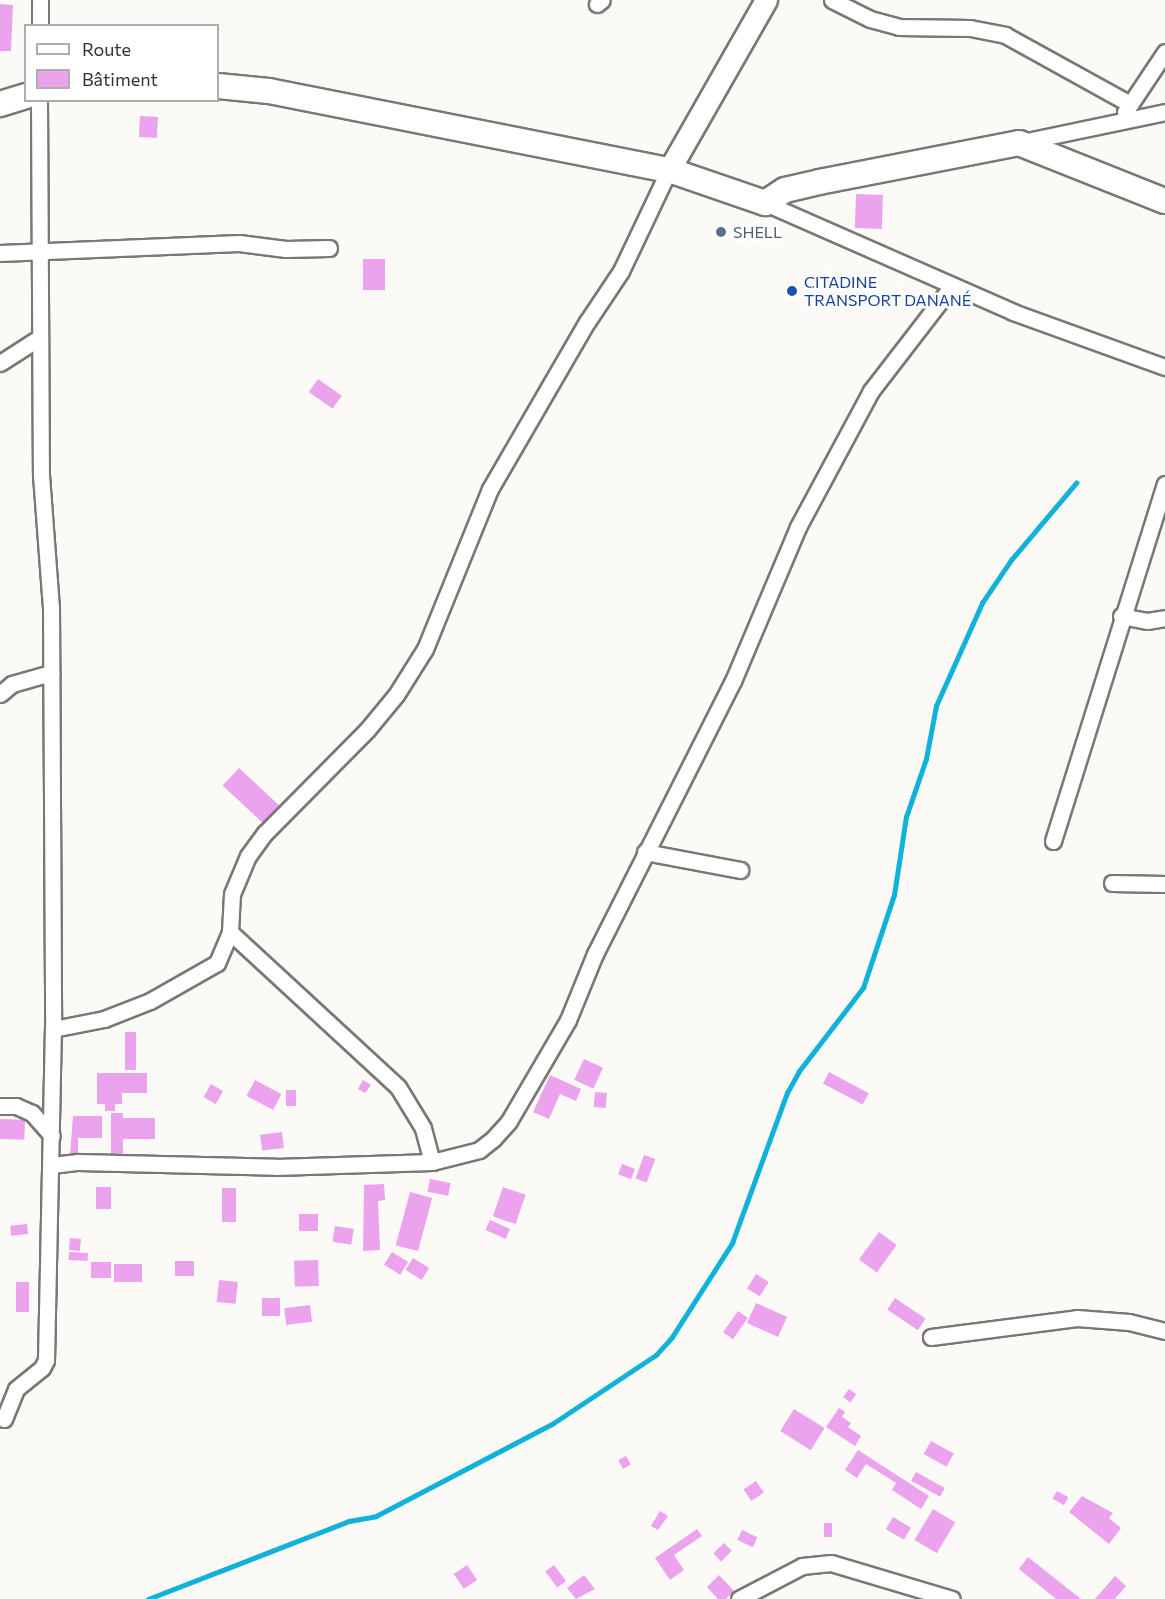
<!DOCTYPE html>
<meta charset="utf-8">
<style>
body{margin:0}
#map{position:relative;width:1165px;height:1599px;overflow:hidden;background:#fcfaf6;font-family:Commissioner,sans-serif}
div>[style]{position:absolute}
.stream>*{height:4.5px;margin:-2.25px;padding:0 2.25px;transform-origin:2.25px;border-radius:2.25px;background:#11b2da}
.building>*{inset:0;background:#eca3ed;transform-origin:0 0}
.roads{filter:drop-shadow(2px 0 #7a7774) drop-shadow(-2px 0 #7a7774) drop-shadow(0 2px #7a7774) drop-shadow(0 -2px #7a7774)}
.street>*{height:15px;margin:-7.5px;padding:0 7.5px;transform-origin:7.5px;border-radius:7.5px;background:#fff}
.secondary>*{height:21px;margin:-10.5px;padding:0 10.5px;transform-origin:10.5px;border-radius:10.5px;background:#fff}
.primary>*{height:24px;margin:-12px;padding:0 12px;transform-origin:12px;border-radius:12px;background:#fff}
.dots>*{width:16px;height:16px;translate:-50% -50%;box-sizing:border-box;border:3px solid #fff;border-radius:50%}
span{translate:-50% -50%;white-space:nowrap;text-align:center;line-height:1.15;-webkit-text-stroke:5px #fff;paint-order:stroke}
.service-label{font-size:16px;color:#4e5e75}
.left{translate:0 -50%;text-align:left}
.transit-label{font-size:16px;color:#164399}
.legend{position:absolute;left:24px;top:24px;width:195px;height:78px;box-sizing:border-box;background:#fff;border:2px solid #aeadad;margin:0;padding:8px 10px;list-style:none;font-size:18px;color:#343332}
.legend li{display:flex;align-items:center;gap:12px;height:30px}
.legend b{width:30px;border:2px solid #aeadad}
</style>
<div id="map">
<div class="stream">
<i style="left:148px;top:1599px;width:216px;rotate:-21.2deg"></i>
<i style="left:349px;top:1521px;width:27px;rotate:-10deg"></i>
<i style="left:376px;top:1516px;width:199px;rotate:-27.6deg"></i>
<i style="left:552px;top:1424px;width:125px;rotate:-33.6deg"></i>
<i style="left:656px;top:1355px;width:24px;rotate:-48deg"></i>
<i style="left:672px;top:1337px;width:112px;rotate:-57.4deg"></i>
<i style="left:732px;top:1243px;width:160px;rotate:-69.9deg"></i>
<i style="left:787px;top:1093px;width:25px;rotate:-61deg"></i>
<i style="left:799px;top:1071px;width:105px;rotate:-52.4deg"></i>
<i style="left:863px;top:988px;width:98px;rotate:-71.6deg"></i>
<i style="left:894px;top:895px;width:79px;rotate:-81.3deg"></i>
<i style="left:906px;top:817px;width:61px;rotate:-71deg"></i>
<i style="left:926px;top:759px;width:54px;rotate:-79.3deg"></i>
<i style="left:936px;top:706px;width:113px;rotate:-65.9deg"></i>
<i style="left:982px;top:603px;width:52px;rotate:-56deg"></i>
<i style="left:1011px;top:560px;width:101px;rotate:-49.8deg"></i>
</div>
<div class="building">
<i style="clip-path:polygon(0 4px,13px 5px,11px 51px,0 51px)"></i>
<i style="left:140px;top:116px;width:18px;height:21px;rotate:3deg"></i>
<i style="left:856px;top:194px;width:27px;height:34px;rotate:2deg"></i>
<i style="left:363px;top:259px;width:22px;height:31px"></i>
<i style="left:318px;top:379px;width:29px;height:16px;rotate:35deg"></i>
<i style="left:239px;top:768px;width:57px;height:24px;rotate:43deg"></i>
<i style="left:125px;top:1032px;width:11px;height:38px"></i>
<i style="left:584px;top:1059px;width:21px;height:23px;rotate:25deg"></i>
<i style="left:829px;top:1072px;width:45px;height:13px;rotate:28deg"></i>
<i style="clip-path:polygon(97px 1073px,147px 1073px,147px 1093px,122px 1093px,122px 1104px,115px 1104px,115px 1111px,105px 1111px,105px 1104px,97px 1104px)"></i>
<i style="clip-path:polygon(550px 1075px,581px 1089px,576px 1101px,560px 1094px,549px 1119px,533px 1112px)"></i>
<i style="left:255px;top:1080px;width:30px;height:18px;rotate:28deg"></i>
<i style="clip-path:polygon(363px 1080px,371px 1085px,365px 1093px,358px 1089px)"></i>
<i style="left:211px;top:1084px;width:14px;height:15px;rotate:30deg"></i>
<i style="left:286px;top:1090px;width:10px;height:16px"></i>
<i style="left:595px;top:1092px;width:12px;height:15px;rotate:5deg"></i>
<i style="clip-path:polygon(111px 1113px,123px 1113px,123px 1118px,155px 1118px,155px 1139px,123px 1139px,123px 1156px,111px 1156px)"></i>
<i style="clip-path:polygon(73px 1116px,102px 1116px,102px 1138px,78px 1138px,78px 1155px,70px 1155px)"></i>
<i style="left:0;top:1119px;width:25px;height:20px;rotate:2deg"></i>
<i style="left:282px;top:1132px;width:16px;height:22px;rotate:83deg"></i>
<i style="left:644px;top:1155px;width:12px;height:25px;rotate:20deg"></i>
<i style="left:622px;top:1164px;width:14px;height:11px;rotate:21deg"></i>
<i style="left:430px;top:1179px;width:21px;height:13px;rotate:11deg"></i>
<i style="clip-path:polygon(384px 1184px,385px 1200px,378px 1201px,380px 1250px,363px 1251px,364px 1185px)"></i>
<i style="left:96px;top:1187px;width:15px;height:22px"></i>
<i style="left:503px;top:1187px;width:24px;height:31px;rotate:19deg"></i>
<i style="left:222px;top:1188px;width:14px;height:34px"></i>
<i style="left:410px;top:1192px;width:23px;height:55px;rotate:15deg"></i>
<i style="left:299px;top:1214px;width:19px;height:17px"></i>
<i style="left:490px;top:1220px;width:22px;height:11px;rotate:24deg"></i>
<i style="left:27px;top:1224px;width:10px;height:17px;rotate:84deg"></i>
<i style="left:335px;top:1226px;width:19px;height:16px;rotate:9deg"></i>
<i style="left:879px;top:1232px;width:22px;height:34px;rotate:36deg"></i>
<i style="left:70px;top:1238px;width:11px;height:12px;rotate:5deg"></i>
<i style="left:69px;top:1252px;width:19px;height:8px;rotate:3deg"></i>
<i style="left:392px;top:1252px;width:19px;height:15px;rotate:32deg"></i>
<i style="left:413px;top:1258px;width:19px;height:14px;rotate:32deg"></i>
<i style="left:318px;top:1260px;width:26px;height:24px;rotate:88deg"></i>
<i style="left:175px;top:1261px;width:19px;height:15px"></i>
<i style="left:91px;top:1262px;width:20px;height:16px"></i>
<i style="left:114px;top:1264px;width:28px;height:18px"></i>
<i style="left:756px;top:1274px;width:15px;height:17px;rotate:32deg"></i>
<i style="left:219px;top:1280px;width:19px;height:22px;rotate:6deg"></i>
<i style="left:16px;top:1282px;width:13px;height:30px"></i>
<i style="left:262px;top:1298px;width:18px;height:18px"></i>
<i style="left:895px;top:1298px;width:37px;height:14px;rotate:34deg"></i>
<i style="left:756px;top:1303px;width:34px;height:22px;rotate:24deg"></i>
<i style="left:310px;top:1305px;width:17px;height:26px;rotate:83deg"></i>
<i style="left:738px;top:1311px;width:12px;height:26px;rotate:35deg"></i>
<i style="left:849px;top:1389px;width:9px;height:10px;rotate:36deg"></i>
<i style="clip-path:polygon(839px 1408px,845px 1412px,842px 1417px,851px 1423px,848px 1427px,861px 1436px,855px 1446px,826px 1427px)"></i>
<i style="left:794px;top:1409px;width:36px;height:26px;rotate:32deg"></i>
<i style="left:931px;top:1441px;width:26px;height:15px;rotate:29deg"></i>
<i style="clip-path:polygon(858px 1450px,929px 1496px,921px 1509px,892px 1490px,896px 1483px,866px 1464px,857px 1478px,845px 1470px)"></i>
<i style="left:626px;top:1456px;width:10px;height:9px;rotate:61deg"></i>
<i style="left:916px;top:1472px;width:33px;height:10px;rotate:29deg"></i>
<i style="left:756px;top:1481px;width:14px;height:15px;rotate:56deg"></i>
<i style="left:1057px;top:1491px;width:13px;height:9px;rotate:29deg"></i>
<i style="clip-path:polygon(1082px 1496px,1113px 1513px,1109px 1518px,1121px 1528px,1109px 1544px,1069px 1512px)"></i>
<i style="left:933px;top:1509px;width:26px;height:36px;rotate:31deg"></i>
<i style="clip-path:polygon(660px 1511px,668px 1516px,658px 1530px,651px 1526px)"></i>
<i style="left:893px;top:1517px;width:21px;height:14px;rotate:31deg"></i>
<i style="left:824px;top:1523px;width:8px;height:14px"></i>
<i style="clip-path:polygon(697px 1529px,702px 1536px,674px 1555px,684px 1570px,670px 1580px,655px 1558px)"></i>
<i style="left:742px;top:1530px;width:17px;height:11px;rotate:25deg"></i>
<i style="left:724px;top:1543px;width:11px;height:15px;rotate:45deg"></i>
<i style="clip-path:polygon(1028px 1557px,1081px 1599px,1056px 1599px,1019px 1569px)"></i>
<i style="left:467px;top:1565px;width:18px;height:16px;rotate:56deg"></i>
<i style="left:554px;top:1565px;width:20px;height:11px;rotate:53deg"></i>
<i style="clip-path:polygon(584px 1575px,595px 1589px,576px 1599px,567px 1588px)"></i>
<i style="clip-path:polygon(719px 1575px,734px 1591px,726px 1599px,718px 1599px,707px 1587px)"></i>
<i style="clip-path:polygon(1115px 1576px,1126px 1586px,1115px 1599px,1095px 1599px)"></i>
</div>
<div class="roads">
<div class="street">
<i style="left:40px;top:0;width:26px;rotate:90deg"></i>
<i style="left:832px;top:0;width:42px;rotate:26.6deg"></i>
<i style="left:870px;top:19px;width:30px;rotate:15deg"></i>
<i style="left:899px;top:27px;width:71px;rotate:0.8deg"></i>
<i style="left:970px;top:28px;width:36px;rotate:11deg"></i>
<i style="left:1005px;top:35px;width:143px;rotate:28.9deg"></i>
<i style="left:597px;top:4px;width:6px;rotate:-39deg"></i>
<i style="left:39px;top:100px;width:375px;rotate:89.7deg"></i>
<i style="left:41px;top:475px;width:133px;rotate:85.7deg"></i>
<i style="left:51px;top:608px;width:421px;rotate:89.7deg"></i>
<i style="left:53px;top:1029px;width:52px;rotate:-11.1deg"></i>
<i style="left:104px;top:1019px;width:49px;rotate:-21.4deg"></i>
<i style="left:150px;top:1001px;width:77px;rotate:-29.6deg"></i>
<i style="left:217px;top:963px;width:34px;rotate:-67deg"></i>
<i style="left:1125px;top:112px;width:72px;rotate:-56.3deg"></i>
<i style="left:1022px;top:142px;width:146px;rotate:-11.8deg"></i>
<i style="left:765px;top:203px;width:271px;rotate:23.7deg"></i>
<i style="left:1013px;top:312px;width:162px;rotate:19.9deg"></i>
<i style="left:0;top:253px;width:239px;rotate:-2.4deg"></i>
<i style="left:239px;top:243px;width:47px;rotate:7.3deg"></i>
<i style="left:286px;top:249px;width:43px;rotate:-1.3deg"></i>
<i style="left:0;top:363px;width:46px;rotate:-32.7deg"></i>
<i style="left:1121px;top:616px;width:26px;rotate:11deg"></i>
<i style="left:1147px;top:621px;width:18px;rotate:-9deg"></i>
<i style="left:0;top:694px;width:16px;rotate:-40deg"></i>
<i style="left:12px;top:684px;width:41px;rotate:-15.8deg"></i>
<i style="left:1053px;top:841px;width:374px;rotate:-72.6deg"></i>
<i style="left:645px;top:852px;width:97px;rotate:10.7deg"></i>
<i style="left:1112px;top:883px;width:53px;rotate:1.1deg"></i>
<i style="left:0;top:1106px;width:16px"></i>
<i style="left:16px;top:1106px;width:17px;rotate:24deg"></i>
<i style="left:32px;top:1113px;width:30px;rotate:49deg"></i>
<i style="left:432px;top:1162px;width:35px;rotate:-105deg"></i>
<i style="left:423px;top:1128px;width:48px;rotate:-121.4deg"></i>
<i style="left:398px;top:1087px;width:229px;rotate:-137.3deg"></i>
<i style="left:230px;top:932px;width:38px;rotate:-87deg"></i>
<i style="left:232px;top:894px;width:41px;rotate:-67.2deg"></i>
<i style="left:248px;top:856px;width:29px;rotate:-54deg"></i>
<i style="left:265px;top:833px;width:145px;rotate:-45.3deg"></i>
<i style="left:367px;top:730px;width:45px;rotate:-50.4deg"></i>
<i style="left:396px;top:695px;width:54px;rotate:-57.8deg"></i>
<i style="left:425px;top:649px;width:173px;rotate:-67.9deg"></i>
<i style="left:490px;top:489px;width:193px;rotate:-59.9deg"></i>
<i style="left:587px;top:322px;width:61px;rotate:-56.3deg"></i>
<i style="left:621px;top:271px;width:112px;rotate:-64.6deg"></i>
<i style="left:52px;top:1165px;width:26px;rotate:-7deg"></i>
<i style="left:78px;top:1162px;width:198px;rotate:1.4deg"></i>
<i style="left:276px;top:1167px;width:156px;rotate:-1.8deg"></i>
<i style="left:432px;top:1162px;width:49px;rotate:-14.3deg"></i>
<i style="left:479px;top:1150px;width:18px;rotate:-38deg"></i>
<i style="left:493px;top:1139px;width:24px;rotate:-48deg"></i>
<i style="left:509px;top:1121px;width:117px;rotate:-59.7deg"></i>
<i style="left:568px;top:1020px;width:71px;rotate:-67.8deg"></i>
<i style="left:595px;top:954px;width:306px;rotate:-63.2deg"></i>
<i style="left:733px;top:681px;width:167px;rotate:-67.1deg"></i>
<i style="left:798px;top:527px;width:154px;rotate:-61.8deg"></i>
<i style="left:871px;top:391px;width:131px;rotate:-52.4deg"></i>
<i style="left:931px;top:1337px;width:147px;rotate:-7.4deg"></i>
<i style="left:1077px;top:1318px;width:52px;rotate:4.4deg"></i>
<i style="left:1129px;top:1322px;width:37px;rotate:14deg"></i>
<i style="left:4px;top:1419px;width:32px;rotate:-68deg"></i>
<i style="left:16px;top:1389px;width:33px;rotate:-39deg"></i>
<i style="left:42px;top:1368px;width:9px;rotate:-63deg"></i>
<i style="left:46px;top:1360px;width:331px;rotate:-88.8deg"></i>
<i style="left:739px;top:1599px;width:71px;rotate:-27.6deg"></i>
<i style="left:802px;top:1566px;width:29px;rotate:-6deg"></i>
<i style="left:831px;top:1563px;width:126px;rotate:16.6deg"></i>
</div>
<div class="secondary">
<i style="left:669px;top:170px;width:196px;rotate:-60.3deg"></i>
</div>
<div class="primary">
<i style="left:218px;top:86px;width:51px;rotate:5.6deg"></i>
<i style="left:269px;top:91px;width:408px;rotate:11.2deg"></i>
<i style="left:669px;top:170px;width:102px;rotate:19deg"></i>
<i style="left:765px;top:203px;width:24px;rotate:-33deg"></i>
<i style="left:785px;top:190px;width:35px;rotate:-13deg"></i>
<i style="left:819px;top:182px;width:204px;rotate:-11deg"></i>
<i style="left:1019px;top:143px;width:157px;rotate:21.7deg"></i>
<i style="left:0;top:104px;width:27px;rotate:-17deg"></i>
</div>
</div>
<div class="dots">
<i style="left:721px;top:232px;background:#5c6f8a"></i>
<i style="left:792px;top:291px;background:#1a4fb4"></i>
</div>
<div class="service-label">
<span class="left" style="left:733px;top:232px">SHELL</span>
</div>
<div class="transit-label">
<span class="left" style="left:804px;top:291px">CITADINE<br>TRANSPORT DANANÉ</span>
</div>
<ul class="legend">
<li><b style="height:8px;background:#fff"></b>Route</li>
<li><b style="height:16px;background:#eca3ed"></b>Bâtiment</li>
</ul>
</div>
